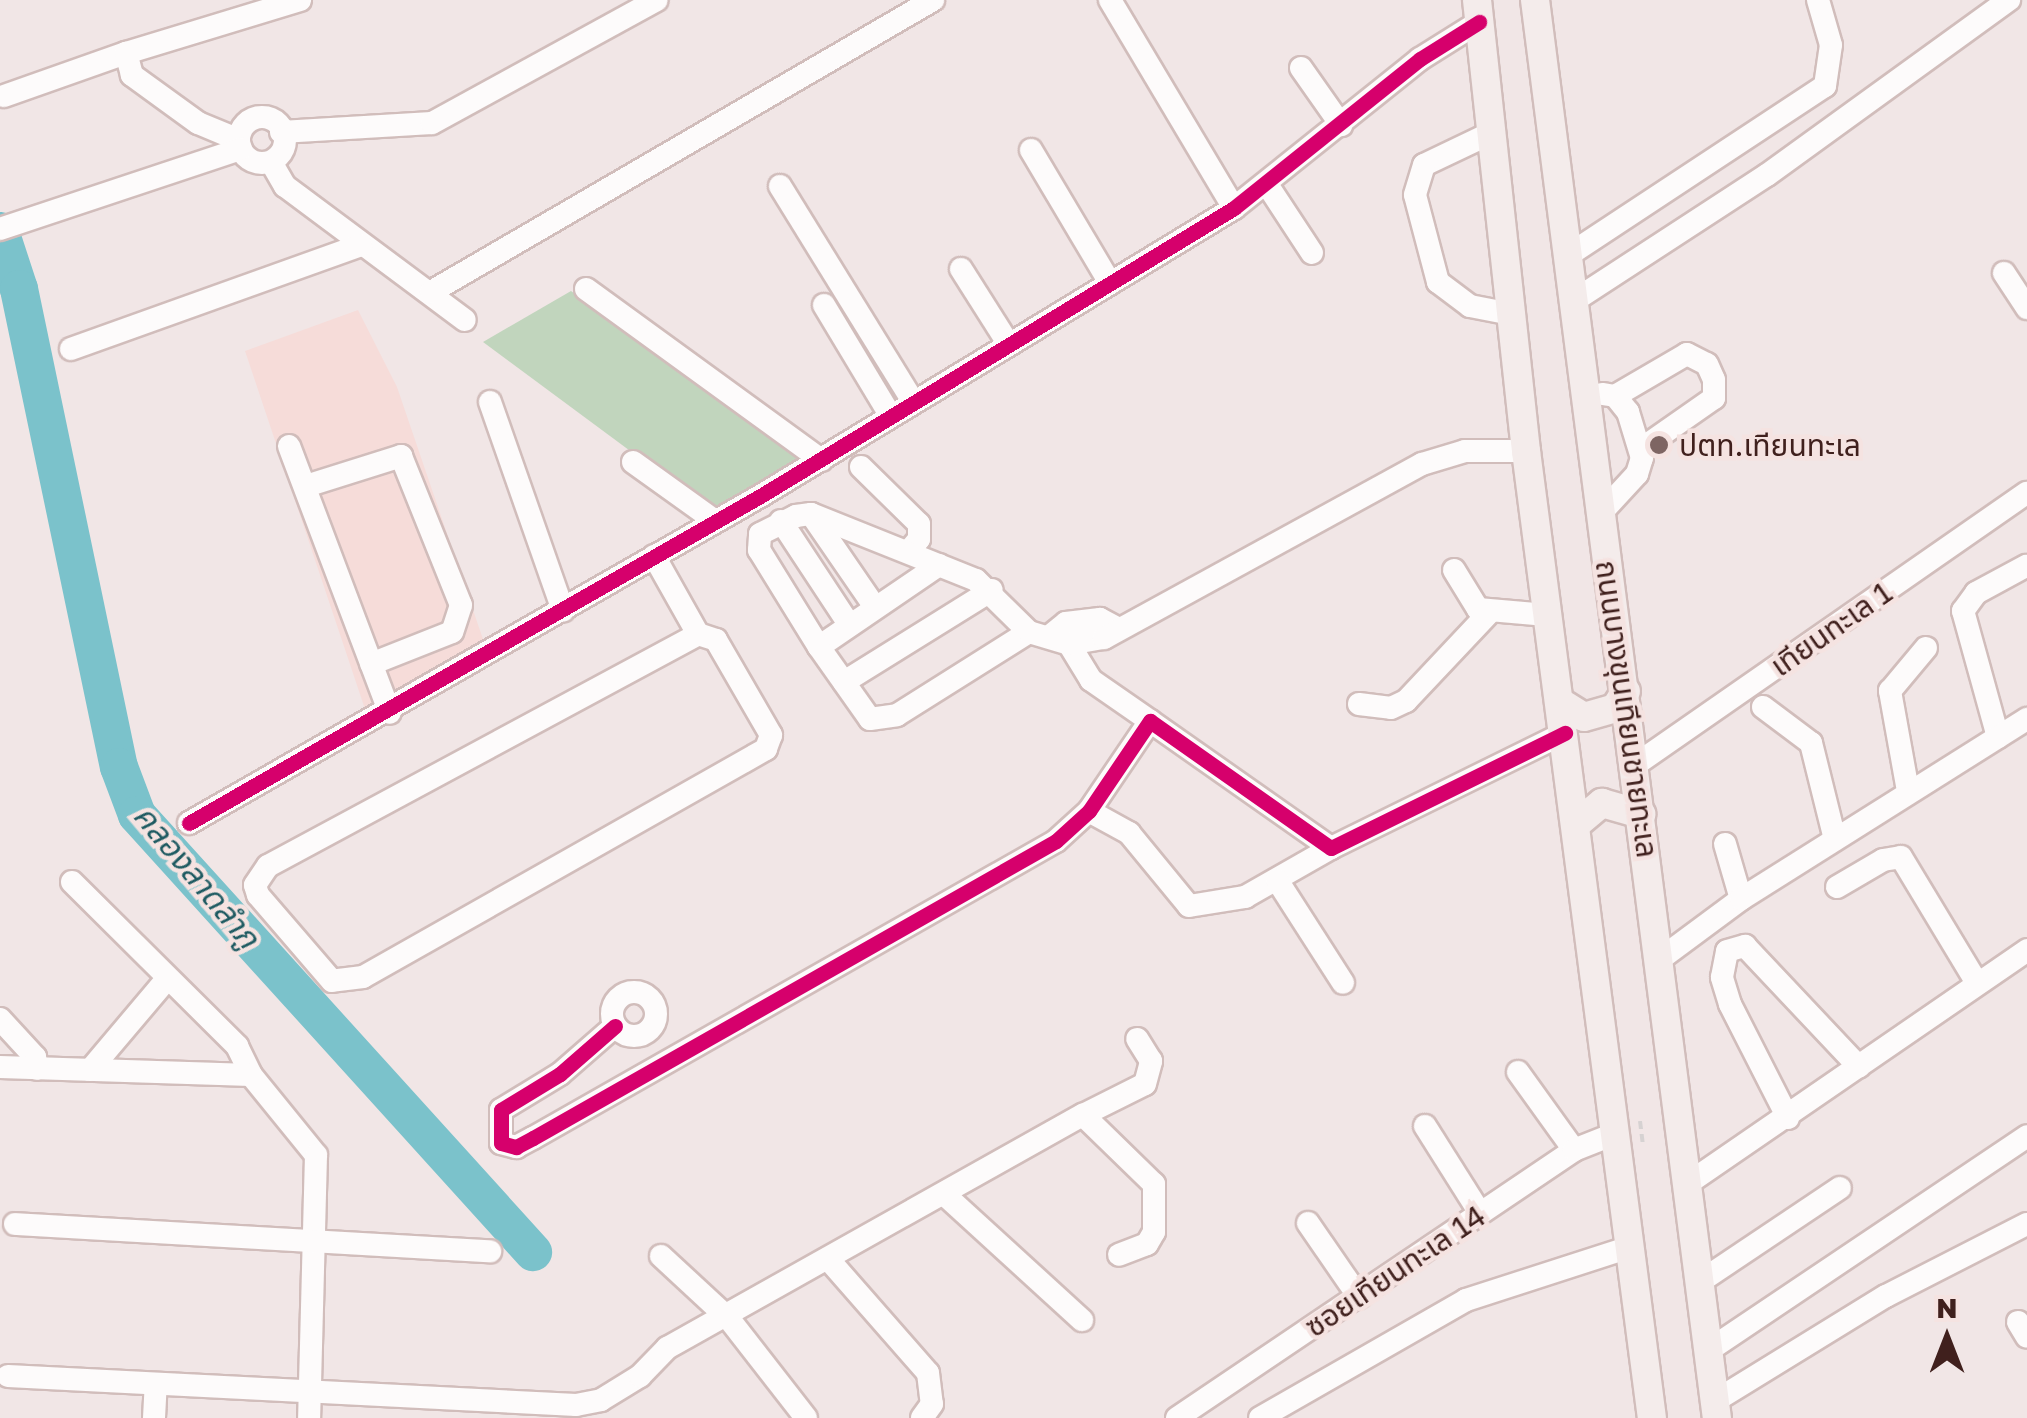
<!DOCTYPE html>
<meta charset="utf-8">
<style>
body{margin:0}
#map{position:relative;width:2027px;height:1418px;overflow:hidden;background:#f1e6e6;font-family:"Golos Text","Noto Sans Thai",sans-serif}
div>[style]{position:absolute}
.built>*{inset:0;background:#f6dcd9}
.green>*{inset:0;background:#c1d5bd}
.river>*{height:38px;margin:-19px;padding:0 19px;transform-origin:19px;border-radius:19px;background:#7bc2cb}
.path>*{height:4px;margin-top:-2px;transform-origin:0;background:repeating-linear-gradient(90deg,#d6d2d2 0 8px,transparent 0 13px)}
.roads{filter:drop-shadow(2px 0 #d1bdbb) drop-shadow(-2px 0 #d1bdbb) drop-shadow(0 2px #d1bdbb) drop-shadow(0 -2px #d1bdbb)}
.minor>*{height:22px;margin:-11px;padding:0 11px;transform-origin:11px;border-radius:11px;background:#fdfbfb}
.minor>.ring{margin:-11px;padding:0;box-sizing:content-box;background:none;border:22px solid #fdfbfb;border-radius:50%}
.major>*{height:28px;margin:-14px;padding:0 14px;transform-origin:14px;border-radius:14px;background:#f4eceb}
.cycleway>*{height:15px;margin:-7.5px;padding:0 7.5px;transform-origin:7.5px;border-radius:7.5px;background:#d6006c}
.dots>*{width:28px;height:28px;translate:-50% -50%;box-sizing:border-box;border:5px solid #f5e3e1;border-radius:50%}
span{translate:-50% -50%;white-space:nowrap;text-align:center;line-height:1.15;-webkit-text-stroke:9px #f5e3e1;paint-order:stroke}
.poi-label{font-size:30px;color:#40201d}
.left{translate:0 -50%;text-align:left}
.street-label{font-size:30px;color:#40201d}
.water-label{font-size:32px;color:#1e5a61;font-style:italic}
.north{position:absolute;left:1897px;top:1288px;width:100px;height:100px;-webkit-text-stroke:8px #f5e3e1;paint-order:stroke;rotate:0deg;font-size:28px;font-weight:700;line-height:40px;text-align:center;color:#40201d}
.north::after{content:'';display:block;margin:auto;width:35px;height:45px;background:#40201d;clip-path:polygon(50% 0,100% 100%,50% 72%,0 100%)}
</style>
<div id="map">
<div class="built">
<i style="clip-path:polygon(358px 310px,397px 387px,486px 648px,368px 718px,245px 351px)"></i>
</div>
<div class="green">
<i style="clip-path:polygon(571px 291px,802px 460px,714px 513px,483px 342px)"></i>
</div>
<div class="river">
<i style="left:0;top:231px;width:61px;rotate:71.9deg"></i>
<i style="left:19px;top:289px;width:488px;rotate:78.2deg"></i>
<i style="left:119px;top:767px;width:51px;rotate:69.4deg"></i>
<i style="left:137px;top:815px;width:590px;rotate:47.82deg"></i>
</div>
<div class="path">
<i style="left:1640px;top:1121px;width:26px;rotate:83deg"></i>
</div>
<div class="roads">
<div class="minor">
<i style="left:1110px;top:0;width:242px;rotate:59.2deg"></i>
<i style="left:1301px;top:68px;width:70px;rotate:54.9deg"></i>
<i style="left:4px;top:96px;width:129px;rotate:-19.4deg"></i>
<i class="ring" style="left:239px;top:117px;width:24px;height:24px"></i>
<i style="left:281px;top:132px;width:151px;rotate:-3.4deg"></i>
<i style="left:432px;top:123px;width:256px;rotate:-28.7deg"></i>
<i style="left:1491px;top:133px;width:74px;rotate:154.5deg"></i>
<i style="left:1424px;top:165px;width:31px;rotate:107deg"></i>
<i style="left:1415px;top:195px;width:90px;rotate:75.2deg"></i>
<i style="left:1438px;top:282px;width:40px;rotate:37deg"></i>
<i style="left:1470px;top:306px;width:42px;rotate:11deg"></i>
<i style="left:239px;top:140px;width:44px;rotate:-157.5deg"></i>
<i style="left:198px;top:123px;width:82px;rotate:-144deg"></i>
<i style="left:132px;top:75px;width:23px;rotate:-105deg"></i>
<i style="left:126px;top:53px;width:182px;rotate:-16.9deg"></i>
<i style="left:1031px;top:150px;width:155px;rotate:59.3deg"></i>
<i style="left:271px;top:162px;width:28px;rotate:60deg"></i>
<i style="left:285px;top:186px;width:224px;rotate:36.7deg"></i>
<i style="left:780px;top:186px;width:253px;rotate:58.3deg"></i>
<i style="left:1268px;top:186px;width:80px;rotate:56.7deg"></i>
<i style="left:0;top:229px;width:254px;rotate:-18.4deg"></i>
<i style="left:1567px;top:256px;width:309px;rotate:-33.4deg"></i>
<i style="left:1825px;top:86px;width:41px;rotate:-81.7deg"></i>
<i style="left:1831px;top:45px;width:47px;rotate:-106.1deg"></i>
<i style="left:961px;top:269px;width:88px;rotate:57.6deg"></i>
<i style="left:2004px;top:273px;width:42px;rotate:56.7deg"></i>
<i style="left:586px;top:289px;width:291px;rotate:36deg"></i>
<i style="left:431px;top:292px;width:581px;rotate:-30.19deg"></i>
<i style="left:1572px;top:302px;width:233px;rotate:-33.1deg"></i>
<i style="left:1767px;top:175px;width:299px;rotate:-35.9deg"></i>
<i style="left:824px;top:305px;width:128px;rotate:59deg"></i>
<i style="left:71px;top:349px;width:308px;rotate:-19.7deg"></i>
<i style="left:1615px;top:396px;width:83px;rotate:-30.3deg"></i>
<i style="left:1687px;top:354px;width:22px;rotate:27deg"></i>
<i style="left:1707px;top:364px;width:17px;rotate:66deg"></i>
<i style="left:1714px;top:380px;width:18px;rotate:90deg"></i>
<i style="left:1714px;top:398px;width:89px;rotate:145.1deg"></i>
<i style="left:490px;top:402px;width:221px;rotate:70.7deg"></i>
<i style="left:289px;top:446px;width:285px;rotate:69.3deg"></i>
<i style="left:633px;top:462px;width:101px;rotate:35.7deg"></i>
<i style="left:861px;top:467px;width:81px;rotate:44.5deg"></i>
<i style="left:919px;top:524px;width:15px;rotate:90deg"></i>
<i style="left:919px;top:539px;width:17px;rotate:130deg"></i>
<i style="left:306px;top:486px;width:100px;rotate:-17.5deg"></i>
<i style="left:401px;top:456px;width:161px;rotate:68.1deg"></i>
<i style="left:461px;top:605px;width:28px;rotate:108deg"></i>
<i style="left:452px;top:632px;width:87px;rotate:158.4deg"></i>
<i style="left:1601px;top:513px;width:53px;rotate:-47.3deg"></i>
<i style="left:1637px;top:474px;width:17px;rotate:-73deg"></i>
<i style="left:1642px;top:458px;width:48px;rotate:-106.9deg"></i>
<i style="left:1628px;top:412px;width:21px;rotate:-129deg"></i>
<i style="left:1615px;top:396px;width:13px;rotate:-171deg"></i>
<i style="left:811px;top:514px;width:113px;rotate:55.5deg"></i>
<i style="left:781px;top:521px;width:123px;rotate:56.6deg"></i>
<i style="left:654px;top:556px;width:90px;rotate:60.6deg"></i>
<i style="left:698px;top:634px;width:19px;rotate:18deg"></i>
<i style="left:716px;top:640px;width:110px;rotate:59.9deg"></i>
<i style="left:771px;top:735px;width:15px;rotate:110deg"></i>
<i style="left:766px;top:749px;width:463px;rotate:150.5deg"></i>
<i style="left:363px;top:977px;width:31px;rotate:173deg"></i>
<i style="left:332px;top:981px;width:113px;rotate:-130.7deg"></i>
<i style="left:258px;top:895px;width:10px;rotate:-107deg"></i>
<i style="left:255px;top:885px;width:23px;rotate:-56deg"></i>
<i style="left:268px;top:866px;width:489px;rotate:-28.3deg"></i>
<i style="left:939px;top:565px;width:145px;rotate:145.7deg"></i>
<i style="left:819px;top:647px;width:88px;rotate:54.7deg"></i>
<i style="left:870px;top:719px;width:27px;rotate:-8deg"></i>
<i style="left:897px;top:715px;width:156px;rotate:-32.2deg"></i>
<i style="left:1454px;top:570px;width:46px;rotate:58.4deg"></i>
<i style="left:1478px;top:609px;width:69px;rotate:5deg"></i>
<i style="left:1051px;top:635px;width:19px;rotate:-39deg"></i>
<i style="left:1066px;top:623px;width:34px;rotate:-7deg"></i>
<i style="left:1100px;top:619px;width:17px;rotate:28deg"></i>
<i style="left:1069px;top:644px;width:42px;rotate:58.6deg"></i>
<i style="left:1091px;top:680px;width:72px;rotate:34.8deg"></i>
<i style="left:819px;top:647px;width:114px;rotate:-121.7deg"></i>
<i style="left:759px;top:550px;width:16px;rotate:-86deg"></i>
<i style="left:760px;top:534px;width:40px;rotate:-26.6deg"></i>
<i style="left:796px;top:516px;width:15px;rotate:-8deg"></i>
<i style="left:811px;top:514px;width:178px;rotate:21.8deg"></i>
<i style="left:976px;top:580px;width:74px;rotate:44.5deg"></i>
<i style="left:1029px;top:632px;width:42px;rotate:16.7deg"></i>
<i style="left:1069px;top:644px;width:36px;rotate:-10deg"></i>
<i style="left:1104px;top:638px;width:362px;rotate:-28.7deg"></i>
<i style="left:1422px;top:464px;width:45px;rotate:-16.8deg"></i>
<i style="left:1465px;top:451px;width:61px"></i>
<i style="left:844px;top:682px;width:174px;rotate:-31.9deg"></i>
<i style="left:1359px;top:704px;width:32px;rotate:7deg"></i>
<i style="left:1391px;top:708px;width:17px;rotate:-25deg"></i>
<i style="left:1406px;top:701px;width:120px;rotate:-46.7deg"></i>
<i style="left:1763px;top:707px;width:60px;rotate:36.9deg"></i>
<i style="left:1811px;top:743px;width:99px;rotate:76deg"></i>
<i style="left:1998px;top:737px;width:131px;rotate:-105.5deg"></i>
<i style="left:1963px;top:611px;width:22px;rotate:-54deg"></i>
<i style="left:1976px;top:593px;width:57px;rotate:-28.4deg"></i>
<i style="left:1635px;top:765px;width:477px;rotate:-34.8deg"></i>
<i style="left:1908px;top:791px;width:102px;rotate:-100.2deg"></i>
<i style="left:1890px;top:691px;width:56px;rotate:-50.1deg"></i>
<i style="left:1089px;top:811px;width:46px;rotate:28.8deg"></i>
<i style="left:1129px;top:833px;width:94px;rotate:50.6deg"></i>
<i style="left:1189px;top:906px;width:57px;rotate:-9.1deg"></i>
<i style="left:1245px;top:897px;width:99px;rotate:-29.7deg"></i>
<i style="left:189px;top:823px;width:660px;rotate:-29.79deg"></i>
<i style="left:762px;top:495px;width:552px;rotate:-31.3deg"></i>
<i style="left:1234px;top:208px;width:238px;rotate:-38.7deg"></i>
<i style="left:1420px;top:59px;width:70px;rotate:-32.1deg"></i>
<i style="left:1725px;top:844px;width:57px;rotate:73.8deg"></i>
<i style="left:1277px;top:880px;width:122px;rotate:57.3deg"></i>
<i style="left:72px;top:882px;width:233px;rotate:44.8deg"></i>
<i style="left:237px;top:1046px;width:32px;rotate:64deg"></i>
<i style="left:251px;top:1075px;width:103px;rotate:50.9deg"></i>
<i style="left:316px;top:1155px;width:263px;rotate:91.5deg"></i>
<i style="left:1837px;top:887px;width:53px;rotate:-30.4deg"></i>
<i style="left:1883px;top:860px;width:18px;rotate:-9deg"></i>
<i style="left:1901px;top:857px;width:147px;rotate:58.9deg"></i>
<i style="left:1660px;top:959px;width:101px;rotate:-36.5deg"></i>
<i style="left:1741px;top:899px;width:338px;rotate:-32.2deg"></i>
<i class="ring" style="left:612px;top:992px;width:22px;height:22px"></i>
<i style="left:0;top:1019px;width:52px;rotate:47.4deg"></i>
<i style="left:35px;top:1057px;width:12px;rotate:81deg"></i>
<i style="left:615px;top:1026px;width:73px;rotate:138.9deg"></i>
<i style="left:560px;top:1074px;width:69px;rotate:148.6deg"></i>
<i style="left:501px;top:1110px;width:33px;rotate:90deg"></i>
<i style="left:501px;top:1143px;width:16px;rotate:15deg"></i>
<i style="left:516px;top:1147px;width:19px;rotate:-28deg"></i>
<i style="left:533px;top:1138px;width:601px;rotate:-29.59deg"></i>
<i style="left:1056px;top:841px;width:45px;rotate:-42.3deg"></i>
<i style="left:1089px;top:811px;width:109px;rotate:-55.9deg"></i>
<i style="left:1150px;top:721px;width:221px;rotate:35.1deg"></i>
<i style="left:1331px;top:848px;width:261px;rotate:-26.2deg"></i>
<i style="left:0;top:1067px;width:251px;rotate:1.8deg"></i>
<i style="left:90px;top:1070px;width:119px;rotate:-49.8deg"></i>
<i style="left:1518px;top:1072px;width:96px;rotate:54.3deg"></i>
<i style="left:1083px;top:1115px;width:69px;rotate:-26.6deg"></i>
<i style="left:1145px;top:1084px;width:24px;rotate:-75deg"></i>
<i style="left:1151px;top:1061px;width:26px;rotate:-122deg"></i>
<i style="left:1788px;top:1118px;width:128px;rotate:-117deg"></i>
<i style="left:1730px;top:1004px;width:28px;rotate:-107deg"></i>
<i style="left:1722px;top:977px;width:26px;rotate:-79deg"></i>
<i style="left:1727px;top:951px;width:19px;rotate:-16deg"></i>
<i style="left:1745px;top:946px;width:166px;rotate:46.7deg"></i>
<i style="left:1425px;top:1126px;width:103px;rotate:57.7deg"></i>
<i style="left:1687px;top:1184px;width:413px;rotate:-34.5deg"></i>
<i style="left:944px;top:1194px;width:187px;rotate:42.4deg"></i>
<i style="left:1308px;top:1223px;width:90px;rotate:55.4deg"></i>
<i style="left:15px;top:1224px;width:476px;rotate:3.3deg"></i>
<i style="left:661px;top:1256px;width:93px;rotate:42.8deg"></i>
<i style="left:729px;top:1319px;width:125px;rotate:52.1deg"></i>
<i style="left:829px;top:1260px;width:150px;rotate:48.8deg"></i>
<i style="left:928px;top:1373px;width:31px;rotate:83deg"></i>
<i style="left:932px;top:1404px;width:17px;rotate:126deg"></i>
<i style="left:1701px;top:1281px;width:167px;rotate:-33.8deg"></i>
<i style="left:2018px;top:1322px;width:17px;rotate:59deg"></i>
<i style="left:1709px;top:1350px;width:383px;rotate:-33.9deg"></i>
<i style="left:8px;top:1376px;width:569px;rotate:2.92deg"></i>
<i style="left:576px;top:1405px;width:25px;rotate:-11deg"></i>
<i style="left:601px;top:1400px;width:46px;rotate:-31.6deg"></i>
<i style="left:640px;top:1376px;width:39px;rotate:-46deg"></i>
<i style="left:667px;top:1348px;width:477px;rotate:-29.3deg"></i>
<i style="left:1083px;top:1115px;width:99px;rotate:44.2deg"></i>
<i style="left:1154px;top:1184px;width:48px;rotate:90deg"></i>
<i style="left:1154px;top:1232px;width:14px;rotate:120deg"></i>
<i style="left:1147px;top:1244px;width:30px;rotate:159deg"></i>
<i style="left:1715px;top:1401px;width:201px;rotate:-31.6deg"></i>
<i style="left:1886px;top:1296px;width:158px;rotate:-27.1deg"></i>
<i style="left:154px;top:1418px;width:34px;rotate:-87deg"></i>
<i style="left:1177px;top:1418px;width:479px;rotate:-34deg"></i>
<i style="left:1574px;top:1150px;width:46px;rotate:-21.6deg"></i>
<i style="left:1260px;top:1418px;width:237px;rotate:-29.8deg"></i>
<i style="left:1466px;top:1300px;width:172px;rotate:-17.9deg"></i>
</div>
<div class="major">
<i style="left:1477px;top:0;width:454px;rotate:83.8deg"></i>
<i style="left:1526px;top:451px;width:975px;rotate:82.58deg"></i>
<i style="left:1535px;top:0;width:1430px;rotate:82.69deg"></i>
<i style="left:1560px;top:702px;width:28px;rotate:32deg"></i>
<i style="left:1584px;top:717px;width:32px;rotate:-16deg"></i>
<i style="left:1615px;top:708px;width:20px;rotate:-57deg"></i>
<i style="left:1579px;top:822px;width:30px;rotate:-40deg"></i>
<i style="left:1602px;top:803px;width:41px;rotate:15.8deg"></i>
</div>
</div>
<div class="cycleway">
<i style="left:189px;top:823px;width:660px;rotate:-29.79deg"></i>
<i style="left:762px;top:495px;width:552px;rotate:-31.3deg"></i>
<i style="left:1234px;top:208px;width:238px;rotate:-38.7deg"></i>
<i style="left:1420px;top:59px;width:70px;rotate:-32.1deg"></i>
<i style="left:615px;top:1026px;width:73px;rotate:138.9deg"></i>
<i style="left:560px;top:1074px;width:69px;rotate:148.6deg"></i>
<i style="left:501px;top:1110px;width:33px;rotate:90deg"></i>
<i style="left:501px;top:1143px;width:16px;rotate:15deg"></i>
<i style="left:516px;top:1147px;width:19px;rotate:-28deg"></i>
<i style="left:533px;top:1138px;width:601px;rotate:-29.59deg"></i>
<i style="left:1056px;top:841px;width:45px;rotate:-42.3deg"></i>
<i style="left:1089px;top:811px;width:109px;rotate:-55.9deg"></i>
<i style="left:1150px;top:721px;width:221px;rotate:35.1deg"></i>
<i style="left:1331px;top:848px;width:261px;rotate:-26.2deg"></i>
</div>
<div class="dots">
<i style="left:1659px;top:445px;background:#7e6563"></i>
</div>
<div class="poi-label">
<span class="left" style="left:1679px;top:445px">ปตท.เทียนทะเล</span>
</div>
<div class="street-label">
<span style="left:1831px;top:629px;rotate:-35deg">เทียนทะเล 1</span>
<span style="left:1627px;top:709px;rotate:82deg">ถนนบางขุนเทียนชายทะเล</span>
<span style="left:1395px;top:1271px;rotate:-34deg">ซอยเทียนทะเล 14</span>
</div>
<div class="water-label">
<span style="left:197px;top:876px;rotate:50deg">คลองลาดลำภู</span>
</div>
<div class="north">N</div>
</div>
